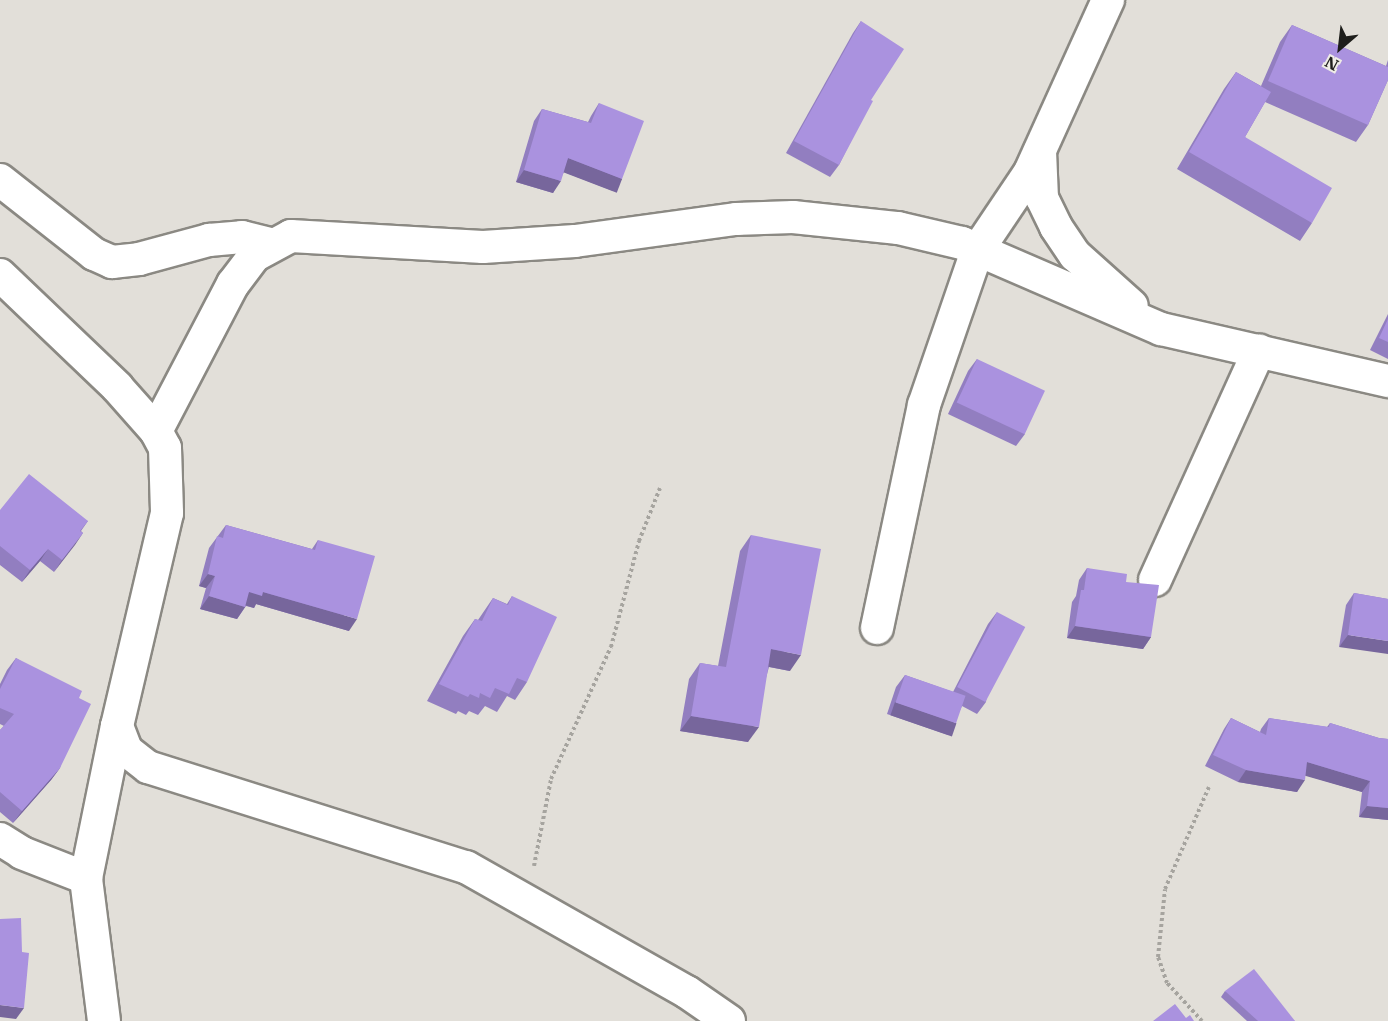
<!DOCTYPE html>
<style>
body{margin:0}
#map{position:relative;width:1388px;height:1021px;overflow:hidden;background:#e2dfd9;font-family:"IBM Plex Serif",serif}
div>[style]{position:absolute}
.path>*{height:4px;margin-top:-2px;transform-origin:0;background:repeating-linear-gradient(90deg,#a6a49f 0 3px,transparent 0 6px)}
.roads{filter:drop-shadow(2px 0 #8b8983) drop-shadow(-2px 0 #8b8983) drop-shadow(0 2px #8b8983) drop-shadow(0 -2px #8b8983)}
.street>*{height:32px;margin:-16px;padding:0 16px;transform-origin:16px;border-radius:16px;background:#fff}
.wall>*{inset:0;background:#927ec0}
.shaded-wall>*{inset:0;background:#77669c;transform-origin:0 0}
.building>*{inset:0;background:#aa92df;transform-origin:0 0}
span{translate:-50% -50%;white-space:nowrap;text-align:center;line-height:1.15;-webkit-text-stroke:4.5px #efede6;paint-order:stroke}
.north{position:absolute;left:1310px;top:18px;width:60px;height:60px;-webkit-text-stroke:4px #efede6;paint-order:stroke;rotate:208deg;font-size:16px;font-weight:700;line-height:24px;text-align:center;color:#1e1e1b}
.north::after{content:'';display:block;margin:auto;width:21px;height:27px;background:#1e1e1b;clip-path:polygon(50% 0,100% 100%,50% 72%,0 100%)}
</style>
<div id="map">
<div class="path">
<i style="left:534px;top:866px;width:89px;rotate:-78.9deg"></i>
<i style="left:551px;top:779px;width:145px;rotate:-65.6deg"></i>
<i style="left:611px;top:647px;width:110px;rotate:-75.2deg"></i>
<i style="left:639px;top:541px;width:57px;rotate:-68.4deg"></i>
<i style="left:1202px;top:1021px;width:52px;rotate:-132.6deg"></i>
<i style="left:1167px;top:983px;width:28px;rotate:-109deg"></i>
<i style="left:1158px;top:957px;width:68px;rotate:-84.1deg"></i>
<i style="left:1165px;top:889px;width:111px;rotate:-66.7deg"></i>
</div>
<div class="roads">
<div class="street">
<i style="left:1040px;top:151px;width:47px;rotate:87.6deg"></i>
<i style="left:1042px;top:198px;width:32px;rotate:64deg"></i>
<i style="left:1056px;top:227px;width:34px;rotate:56deg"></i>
<i style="left:1075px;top:255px;width:76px;rotate:41.8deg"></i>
<i style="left:0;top:180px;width:120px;rotate:38.2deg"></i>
<i style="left:94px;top:254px;width:20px;rotate:24deg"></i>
<i style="left:112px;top:262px;width:27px;rotate:-6deg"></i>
<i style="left:139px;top:259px;width:73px;rotate:-15.2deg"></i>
<i style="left:209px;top:240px;width:33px;rotate:-5deg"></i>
<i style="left:242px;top:237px;width:29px;rotate:14deg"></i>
<i style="left:0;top:275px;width:162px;rotate:43.7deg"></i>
<i style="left:117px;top:387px;width:59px;rotate:48.4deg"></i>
<i style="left:156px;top:431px;width:19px;rotate:62deg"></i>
<i style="left:165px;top:448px;width:65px;rotate:88.2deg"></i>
<i style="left:167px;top:513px;width:219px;rotate:103.2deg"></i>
<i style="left:117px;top:726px;width:26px;rotate:69deg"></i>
<i style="left:126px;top:750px;width:28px;rotate:38deg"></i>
<i style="left:148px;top:767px;width:333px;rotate:17.5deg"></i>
<i style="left:466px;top:867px;width:254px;rotate:29.5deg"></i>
<i style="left:687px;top:992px;width:51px;rotate:34.6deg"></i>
<i style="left:156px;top:431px;width:166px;rotate:-62.4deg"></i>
<i style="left:233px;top:284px;width:35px;rotate:-53deg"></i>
<i style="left:254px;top:256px;width:42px;rotate:-28.4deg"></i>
<i style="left:291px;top:236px;width:192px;rotate:3.3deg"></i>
<i style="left:483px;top:247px;width:92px;rotate:-3.7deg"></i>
<i style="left:575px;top:241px;width:162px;rotate:-7.8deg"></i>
<i style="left:736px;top:219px;width:57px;rotate:-2deg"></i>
<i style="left:793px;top:217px;width:106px;rotate:6deg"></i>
<i style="left:898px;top:228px;width:66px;rotate:13.2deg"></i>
<i style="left:962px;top:243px;width:217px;rotate:23.4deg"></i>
<i style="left:1161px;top:329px;width:233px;rotate:12.9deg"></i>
<i style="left:1155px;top:580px;width:252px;rotate:-65.6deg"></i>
<i style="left:877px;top:628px;width:228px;rotate:-78.1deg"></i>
<i style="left:924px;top:405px;width:163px;rotate:-71deg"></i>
<i style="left:977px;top:251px;width:95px;rotate:-56.1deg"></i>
<i style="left:1030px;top:172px;width:189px;rotate:-65.6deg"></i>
<i style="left:0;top:839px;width:26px;rotate:32deg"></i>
<i style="left:22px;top:853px;width:69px;rotate:21.3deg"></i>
<i style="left:104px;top:1021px;width:144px;rotate:-97.2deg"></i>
<i style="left:86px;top:878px;width:155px;rotate:-78.5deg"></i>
</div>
</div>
<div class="wall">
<i style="clip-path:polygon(861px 21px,871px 100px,839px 165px,830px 177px,786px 153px,853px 33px)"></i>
<i style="clip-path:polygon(1292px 25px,1386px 66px,1388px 60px,1388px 80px,1368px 125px,1356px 142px,1265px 102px,1245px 137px,1312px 223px,1300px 241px,1177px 169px,1224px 89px,1236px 72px,1261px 86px,1280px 42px)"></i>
<i style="clip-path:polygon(599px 103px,622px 179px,613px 191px,564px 172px,553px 193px,516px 182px,534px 121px,542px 109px,588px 122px,591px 116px)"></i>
<i style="clip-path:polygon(1388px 314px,1388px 359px,1370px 350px)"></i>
<i style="clip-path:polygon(977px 359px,1025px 434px,1016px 446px,948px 414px,968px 371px)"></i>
<i style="clip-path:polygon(0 510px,88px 521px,81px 531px,83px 533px,54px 572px,40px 561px,22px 582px,0 565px)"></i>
<i style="clip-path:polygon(226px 525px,312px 549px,318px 540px,349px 631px,256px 604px,254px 608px,246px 606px,237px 619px,200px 609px,206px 588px,199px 586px,209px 548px)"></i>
<i style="clip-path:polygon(751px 535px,790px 671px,769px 667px,748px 742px,680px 731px,689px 679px,700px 663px,718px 666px,740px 551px)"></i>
<i style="clip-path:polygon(1087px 568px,1126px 582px,1151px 637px,1143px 649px,1067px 638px,1072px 602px,1076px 596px,1079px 580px)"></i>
<i style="clip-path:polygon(1354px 593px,1388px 599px,1339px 647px,1346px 605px)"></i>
<i style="clip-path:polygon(512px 596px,527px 682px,515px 700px,507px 696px,497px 712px,485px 706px,478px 715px,469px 711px,466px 715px,458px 711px,456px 714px,427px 701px,463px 636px,475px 619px,478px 620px,493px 598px,507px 604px)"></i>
<i style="clip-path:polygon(997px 612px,986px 702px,977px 714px,962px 706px,948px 735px,887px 714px,896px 687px,905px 675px,953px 692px,988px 624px)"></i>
<i style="clip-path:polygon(16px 658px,79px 698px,60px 768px,51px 780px,13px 823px,0 812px,0 730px,4px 726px,0 724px,0 684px,7px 670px)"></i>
<i style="clip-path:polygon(1231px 718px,1260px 732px,1261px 729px,1269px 718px,1327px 727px,1330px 723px,1379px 738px,1388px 739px,1388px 820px,1359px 817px,1362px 792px,1305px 775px,1297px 792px,1238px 782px,1205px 766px,1224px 729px)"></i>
<i style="clip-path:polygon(1225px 991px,1295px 1021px,1247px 1021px,1221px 997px)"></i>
</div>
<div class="shaded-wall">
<i style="left:568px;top:158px;width:58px;height:15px;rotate:21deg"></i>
<i style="clip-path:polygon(524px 170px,561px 181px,553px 193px,516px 182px)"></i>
<i style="clip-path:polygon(83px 533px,75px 545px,54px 572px,62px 560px)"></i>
<i style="clip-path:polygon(48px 549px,40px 561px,22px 582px,30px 570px)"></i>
<i style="clip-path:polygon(208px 574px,215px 576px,206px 588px,199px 586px)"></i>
<i style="clip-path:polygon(249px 592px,263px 592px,357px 619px,349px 631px,256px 604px,254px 608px,241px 604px)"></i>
<i style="clip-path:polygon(209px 596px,245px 607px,237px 619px,200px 609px)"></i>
<i style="clip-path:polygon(1075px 626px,1151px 637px,1143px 649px,1067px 638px)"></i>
<i style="clip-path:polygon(1348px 635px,1388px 641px,1388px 654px,1339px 647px)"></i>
<i style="clip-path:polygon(771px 649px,801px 655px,790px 671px,760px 665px)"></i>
<i style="left:895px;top:702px;width:65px;height:14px;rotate:19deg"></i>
<i style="clip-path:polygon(691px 716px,759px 727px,748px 742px,680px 731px)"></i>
<i style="clip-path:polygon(1307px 762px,1370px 781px,1362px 792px,1299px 774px)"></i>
<i style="clip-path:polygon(60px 768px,51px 780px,13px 823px,22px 811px)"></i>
<i style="clip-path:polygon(1246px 770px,1305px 780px,1297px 792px,1238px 782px)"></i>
<i style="clip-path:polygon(1367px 806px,1388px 808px,1388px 820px,1359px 817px)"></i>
<i style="clip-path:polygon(0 1005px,24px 1008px,16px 1019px,0 1017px)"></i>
</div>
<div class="building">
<i style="clip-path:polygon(861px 21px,904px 49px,871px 100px,873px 101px,839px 165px,794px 141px)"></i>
<i style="clip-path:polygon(1292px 25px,1388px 67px,1388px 80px,1368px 125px,1268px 81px)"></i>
<i style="clip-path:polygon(1236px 72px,1271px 92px,1245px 137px,1332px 188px,1312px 223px,1189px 152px)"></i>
<i style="clip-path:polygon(599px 103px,644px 121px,622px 179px,568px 158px,561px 181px,524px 170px,542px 109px,591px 123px)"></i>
<i style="clip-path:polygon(1388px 319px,1388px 342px,1379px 338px)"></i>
<i style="left:977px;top:359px;width:75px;height:48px;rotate:25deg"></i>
<i style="clip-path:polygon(29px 474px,88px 521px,80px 531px,83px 533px,62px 560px,48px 549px,30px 570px,0 546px,0 510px)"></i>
<i style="clip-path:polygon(226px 525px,315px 550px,318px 540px,375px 556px,357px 619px,263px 592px,262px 596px,249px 592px,245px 607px,209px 596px,215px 576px,208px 574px,217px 536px,223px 538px)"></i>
<i style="clip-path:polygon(751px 535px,821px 549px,801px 655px,771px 649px,759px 727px,691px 716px,700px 663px,726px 667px)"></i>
<i style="clip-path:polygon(1087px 568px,1127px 574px,1126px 582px,1159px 585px,1151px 637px,1075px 626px,1081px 590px,1084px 590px)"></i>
<i style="clip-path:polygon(1354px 593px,1388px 599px,1388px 641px,1348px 635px)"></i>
<i style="clip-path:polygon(512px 596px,557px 617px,527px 682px,517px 678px,509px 694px,495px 688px,490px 698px,480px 693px,479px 698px,470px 694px,468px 697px,439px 684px,475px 619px,482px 621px,493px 598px,508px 605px)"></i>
<i style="left:997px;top:612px;width:32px;height:85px;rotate:28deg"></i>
<i style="clip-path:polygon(16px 658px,82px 691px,79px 698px,91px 704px,60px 768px,22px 811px,0 792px,0 730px,14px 714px,0 708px,0 689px)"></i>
<i style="left:905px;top:675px;width:64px;height:29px;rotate:19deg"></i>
<i style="clip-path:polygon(1231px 718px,1266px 735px,1269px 718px,1329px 727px,1330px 723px,1379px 738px,1388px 739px,1388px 808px,1367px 806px,1370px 781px,1307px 762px,1305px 780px,1246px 770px,1213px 755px)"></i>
<i style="clip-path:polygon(21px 918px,22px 952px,29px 953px,24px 1008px,0 1005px,0 919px)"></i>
<i style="clip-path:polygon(1254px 969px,1295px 1021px,1258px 1021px,1225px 991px)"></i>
<i style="clip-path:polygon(1175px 1004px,1186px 1018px,1190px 1015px,1194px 1021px,1153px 1021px)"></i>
</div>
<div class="north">N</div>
</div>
